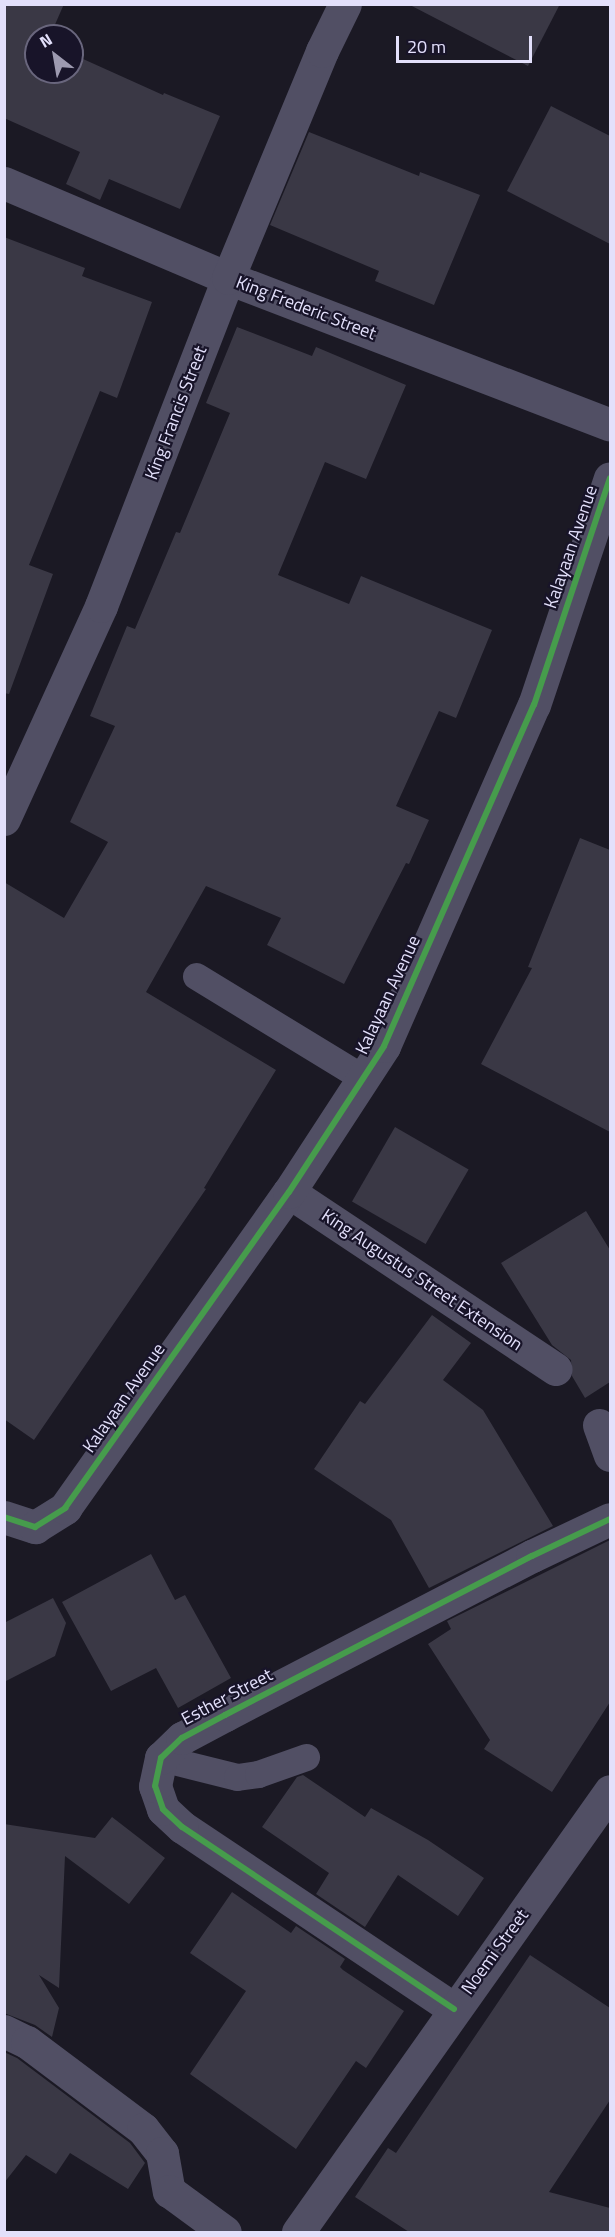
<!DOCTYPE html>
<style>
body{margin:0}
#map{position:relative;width:615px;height:2237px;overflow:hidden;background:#1b1924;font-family:"Titillium Web",sans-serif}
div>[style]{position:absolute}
.building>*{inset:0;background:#3a3845;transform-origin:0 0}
.service>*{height:27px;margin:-13.5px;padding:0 13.5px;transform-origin:13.5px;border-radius:13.5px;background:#514f64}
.minor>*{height:33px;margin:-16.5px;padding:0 16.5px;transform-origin:16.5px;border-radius:16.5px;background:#514f64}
.cycleway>*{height:6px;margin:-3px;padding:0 3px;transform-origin:3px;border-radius:3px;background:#469c4c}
span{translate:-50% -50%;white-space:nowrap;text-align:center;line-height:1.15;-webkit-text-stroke:4.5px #181429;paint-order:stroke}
.street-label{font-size:18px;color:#e3e0fb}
.frame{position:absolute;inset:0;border:6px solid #e3e0fb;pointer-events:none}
.north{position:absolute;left:24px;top:24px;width:60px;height:60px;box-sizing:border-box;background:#181429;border:2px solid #69667d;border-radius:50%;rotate:329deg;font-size:16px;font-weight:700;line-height:24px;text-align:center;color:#e3e0fb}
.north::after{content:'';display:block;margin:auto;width:21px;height:27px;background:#9d9ab0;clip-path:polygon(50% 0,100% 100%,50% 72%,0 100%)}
.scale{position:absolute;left:396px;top:36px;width:136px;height:27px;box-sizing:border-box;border:3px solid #e3e0fb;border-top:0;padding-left:8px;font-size:18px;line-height:21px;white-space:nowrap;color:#e3e0fb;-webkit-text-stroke:4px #181429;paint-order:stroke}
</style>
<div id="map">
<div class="building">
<i style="clip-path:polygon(4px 4px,64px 4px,50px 36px,36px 36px,36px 72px,72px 72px,72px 54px,163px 95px,164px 93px,220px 116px,180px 209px,109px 179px,100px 200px,66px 184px,80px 152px,4px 118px)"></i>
<i style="clip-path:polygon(408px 4px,560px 4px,528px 66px)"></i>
<i style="clip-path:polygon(551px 106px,610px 136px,610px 244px,507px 191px)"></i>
<i style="clip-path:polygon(309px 132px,419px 176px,420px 172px,480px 195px,434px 305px,375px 281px,379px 271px,270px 225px)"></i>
<i style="clip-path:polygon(4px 237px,85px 268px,82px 276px,152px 302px,117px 398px,100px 391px,29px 565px,53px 574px,9px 694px,4px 693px)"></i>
<i style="clip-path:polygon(237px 327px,312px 356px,316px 347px,406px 385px,366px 479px,325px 462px,278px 575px,349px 604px,361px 576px,492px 630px,456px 718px,439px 711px,396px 806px,429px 820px,409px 864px,406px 863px,344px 984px,267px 945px,281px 918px,206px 886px,146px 992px,276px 1070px,204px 1188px,206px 1189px,34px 1440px,4px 1419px,4px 882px,64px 918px,108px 842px,70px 822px,115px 726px,90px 716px,127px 626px,135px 629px,176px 532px,180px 533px,230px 413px,206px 403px)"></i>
<i style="clip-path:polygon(580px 838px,610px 850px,610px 1132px,481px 1064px,532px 968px,528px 967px)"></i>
<i style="left:395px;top:1127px;width:85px;height:86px;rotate:30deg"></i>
<i style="clip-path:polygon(586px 1211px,610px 1250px,610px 1382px,585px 1398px,572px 1376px,571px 1360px,552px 1345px,501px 1263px)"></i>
<i style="clip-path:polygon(432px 1315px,471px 1343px,443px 1380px,483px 1410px,553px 1526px,429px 1588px,391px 1520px,314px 1469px,360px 1401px,365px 1404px)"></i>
<i style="clip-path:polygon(610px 1540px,610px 1702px,552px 1792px,484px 1749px,490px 1740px,428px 1644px,451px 1629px,447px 1621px)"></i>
<i style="clip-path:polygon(151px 1554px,175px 1600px,185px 1595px,231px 1678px,178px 1708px,156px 1668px,111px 1691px,62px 1602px)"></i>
<i style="clip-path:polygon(53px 1598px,66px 1623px,55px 1656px,4px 1682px,4px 1623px)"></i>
<i style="clip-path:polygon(303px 1775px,365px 1817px,371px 1808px,428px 1840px,484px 1878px,458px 1916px,398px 1875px,365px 1927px,316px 1894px,329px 1873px,262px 1827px,297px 1777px)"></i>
<i style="clip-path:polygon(112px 1817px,165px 1858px,129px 1904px,65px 1856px,59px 1988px,39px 1975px,59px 2008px,52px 2037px,35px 2025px,4px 2013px,4px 1824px,95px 1838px)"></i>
<i style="clip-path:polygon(232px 1892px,291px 1933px,296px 1926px,345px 1959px,340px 1967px,343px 1970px,404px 2011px,366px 2068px,356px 2061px,296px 2149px,190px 2074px,246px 1991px,190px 1953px)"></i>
<i style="clip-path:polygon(530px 1955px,610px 2008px,610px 2100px,549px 2192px,610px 2208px,610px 2232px,409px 2232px,355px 2197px,388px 2148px,396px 2153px)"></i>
<i style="clip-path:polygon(4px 2052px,17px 2058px,130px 2143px,145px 2163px,128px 2189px,70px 2153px,56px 2174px,26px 2155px,4px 2183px)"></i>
</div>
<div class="service">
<i style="left:196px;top:976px;width:196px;rotate:31.4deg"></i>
<i style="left:161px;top:1758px;width:78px;rotate:14deg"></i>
<i style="left:237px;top:1777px;width:21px;rotate:-8deg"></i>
<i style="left:258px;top:1774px;width:51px;rotate:-19.5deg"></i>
</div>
<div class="minor">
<i style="left:4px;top:183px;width:243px;rotate:23deg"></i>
<i style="left:228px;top:278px;width:409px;rotate:21deg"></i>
<i style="left:4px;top:819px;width:234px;rotate:-65.5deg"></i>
<i style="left:101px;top:606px;width:352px;rotate:-68.8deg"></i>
<i style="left:228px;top:278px;width:246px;rotate:-67.5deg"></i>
<i style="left:322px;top:51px;width:52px;rotate:-63.9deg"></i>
<i style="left:289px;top:1192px;width:320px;rotate:33.6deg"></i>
<i style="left:599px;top:1425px;width:32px;rotate:70deg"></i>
<i style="left:4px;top:1517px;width:33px;rotate:18deg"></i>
<i style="left:35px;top:1527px;width:36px;rotate:-32deg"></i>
<i style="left:65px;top:1508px;width:387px;rotate:-54.7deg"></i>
<i style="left:289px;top:1192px;width:174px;rotate:-56.9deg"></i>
<i style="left:384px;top:1046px;width:373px;rotate:-66.3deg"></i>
<i style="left:534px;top:705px;width:239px;rotate:-71.5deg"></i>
<i style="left:454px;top:2009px;width:327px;rotate:-146.2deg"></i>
<i style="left:182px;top:1827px;width:26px;rotate:-137deg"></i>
<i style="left:163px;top:1809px;width:24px;rotate:-109deg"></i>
<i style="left:155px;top:1786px;width:29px;rotate:-78deg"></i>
<i style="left:161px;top:1758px;width:29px;rotate:-44deg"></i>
<i style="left:182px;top:1738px;width:49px;rotate:-28.1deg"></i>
<i style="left:225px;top:1715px;width:346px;rotate:-27.4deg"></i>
<i style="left:532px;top:1556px;width:86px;rotate:-25.4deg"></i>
<i style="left:4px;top:2031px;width:25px;rotate:26deg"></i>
<i style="left:27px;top:2042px;width:145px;rotate:36.9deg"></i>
<i style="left:143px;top:2129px;width:31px;rotate:52deg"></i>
<i style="left:162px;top:2153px;width:39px;rotate:80deg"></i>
<i style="left:169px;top:2191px;width:69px;rotate:36.2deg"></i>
<i style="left:298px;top:2232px;width:540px;rotate:-54.72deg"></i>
</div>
<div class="cycleway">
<i style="left:4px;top:1517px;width:33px;rotate:18deg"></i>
<i style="left:35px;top:1527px;width:36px;rotate:-32deg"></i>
<i style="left:65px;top:1508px;width:387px;rotate:-54.7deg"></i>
<i style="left:289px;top:1192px;width:174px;rotate:-56.9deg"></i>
<i style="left:384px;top:1046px;width:373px;rotate:-66.3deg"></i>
<i style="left:534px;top:705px;width:239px;rotate:-71.5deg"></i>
<i style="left:454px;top:2009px;width:327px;rotate:-146.2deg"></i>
<i style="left:182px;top:1827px;width:26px;rotate:-137deg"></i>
<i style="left:163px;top:1809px;width:24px;rotate:-109deg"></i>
<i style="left:155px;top:1786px;width:29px;rotate:-78deg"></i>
<i style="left:161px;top:1758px;width:29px;rotate:-44deg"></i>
<i style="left:182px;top:1738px;width:49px;rotate:-28.1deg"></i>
<i style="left:225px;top:1715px;width:346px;rotate:-27.4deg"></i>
<i style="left:532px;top:1556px;width:86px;rotate:-25.4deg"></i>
</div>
<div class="street-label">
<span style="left:306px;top:308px;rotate:21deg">King Frederic Street</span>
<span style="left:176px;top:413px;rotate:-69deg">King Francis Street</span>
<span style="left:571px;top:547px;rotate:-71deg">Kalayaan Avenue</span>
<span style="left:388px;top:995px;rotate:-65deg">Kalayaan Avenue</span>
<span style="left:422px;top:1280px;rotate:34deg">King Augustus Street Extension</span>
<span style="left:124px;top:1398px;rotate:-55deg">Kalayaan Avenue</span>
<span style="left:227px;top:1697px;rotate:-28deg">Esther Street</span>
<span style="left:495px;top:1952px;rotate:-54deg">Noemi Street</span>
</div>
<div class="frame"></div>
<div class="north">N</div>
<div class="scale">20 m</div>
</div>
